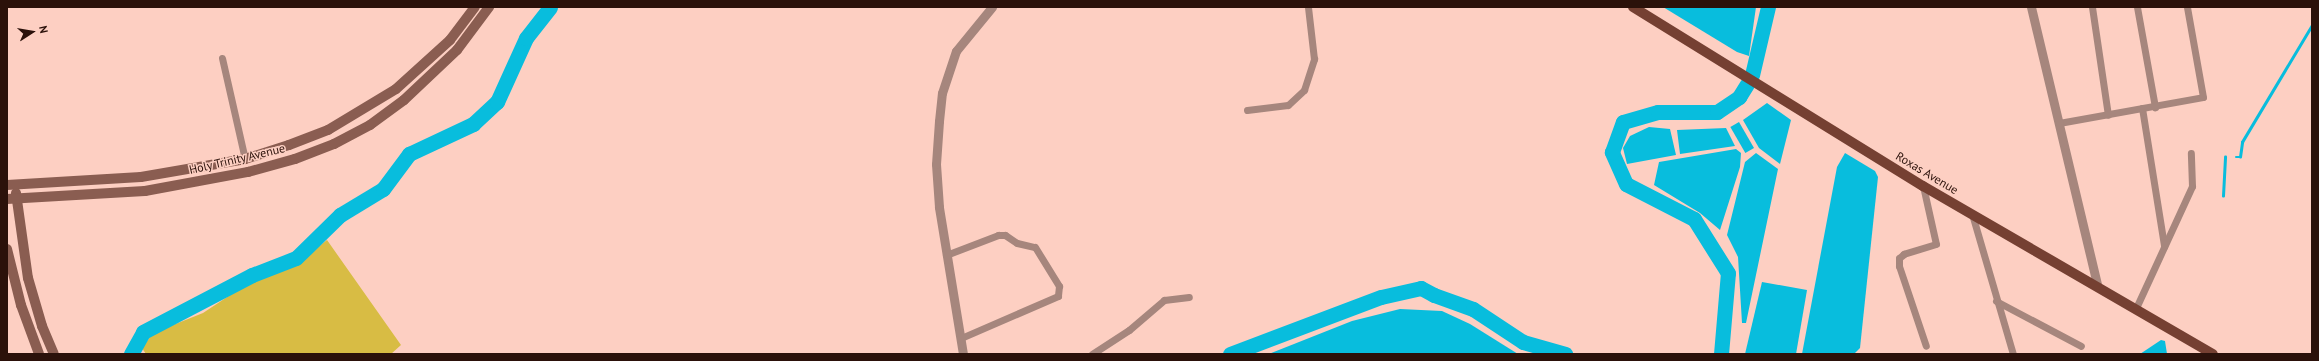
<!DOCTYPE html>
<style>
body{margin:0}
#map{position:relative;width:2319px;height:361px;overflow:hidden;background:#fdcfc2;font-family:"PT Sans",sans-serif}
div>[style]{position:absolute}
.green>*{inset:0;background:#d8bc44}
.water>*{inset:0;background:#08bddd;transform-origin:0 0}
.stream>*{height:2.5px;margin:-1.25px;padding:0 1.25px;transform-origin:1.25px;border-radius:1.25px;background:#08bddd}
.river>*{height:15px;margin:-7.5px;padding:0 7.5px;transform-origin:7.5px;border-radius:7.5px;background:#08bddd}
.minor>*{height:7px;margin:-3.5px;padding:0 3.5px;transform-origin:3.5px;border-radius:3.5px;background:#a6867d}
.tertiary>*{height:9px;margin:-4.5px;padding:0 4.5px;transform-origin:4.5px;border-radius:4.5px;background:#a6867d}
.secondary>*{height:10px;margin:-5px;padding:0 5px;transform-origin:5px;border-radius:5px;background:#8a5d51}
.primary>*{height:10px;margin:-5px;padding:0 5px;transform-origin:5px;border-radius:5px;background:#754032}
span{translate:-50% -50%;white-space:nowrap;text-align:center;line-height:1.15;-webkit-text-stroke:3px #fdcfc2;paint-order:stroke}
.street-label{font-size:12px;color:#2b110a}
.frame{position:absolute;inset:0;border:8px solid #2b110a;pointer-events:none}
.north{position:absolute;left:12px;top:12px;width:40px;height:40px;-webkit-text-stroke:3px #fdcfc2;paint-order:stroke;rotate:78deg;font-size:11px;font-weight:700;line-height:16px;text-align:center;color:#2b110a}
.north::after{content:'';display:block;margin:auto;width:14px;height:18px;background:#2b110a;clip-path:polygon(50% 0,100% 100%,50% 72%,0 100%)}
</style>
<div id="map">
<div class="green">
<i style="clip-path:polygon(327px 240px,401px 345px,391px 354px,146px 354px,142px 348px,153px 333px,203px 313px,262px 274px,298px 263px)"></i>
</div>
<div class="water">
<i style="clip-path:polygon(1663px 7px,1756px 7px,1749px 56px,1737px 52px)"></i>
<i style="clip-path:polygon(1767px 103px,1791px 120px,1780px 164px,1759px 148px,1743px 120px)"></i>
<i style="left:1739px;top:122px;width:30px;height:10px;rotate:60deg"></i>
<i style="clip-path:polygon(1649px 127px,1670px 129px,1676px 155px,1627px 164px,1623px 148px,1630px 136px)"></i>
<i style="clip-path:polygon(1726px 128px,1735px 146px,1680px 154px,1677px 130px)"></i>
<i style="clip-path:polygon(1736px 149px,1741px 153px,1740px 167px,1720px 230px,1700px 213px,1654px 185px,1659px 162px)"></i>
<i style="clip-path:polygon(1756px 153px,1778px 169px,1746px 323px,1742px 323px,1738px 257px,1727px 235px,1745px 162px)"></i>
<i style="clip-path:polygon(1845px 153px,1875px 171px,1878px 177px,1860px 348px,1854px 354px,1802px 354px,1837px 167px)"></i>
<i style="clip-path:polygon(1762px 282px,1807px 290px,1796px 354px,1745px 354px)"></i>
<i style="clip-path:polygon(1400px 309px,1442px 311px,1470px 324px,1518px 354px,1269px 354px,1352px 321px)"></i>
<i style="clip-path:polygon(2161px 340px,2165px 341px,2167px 354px,2140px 354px)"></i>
</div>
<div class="stream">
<i style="left:2236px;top:157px;width:4px"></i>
<i style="left:2240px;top:157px;width:15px;rotate:-82deg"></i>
<i style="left:2242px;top:142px;width:136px;rotate:-59.1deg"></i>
<i style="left:2223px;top:196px;width:39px;rotate:-87deg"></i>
</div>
<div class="river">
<i style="left:1752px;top:75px;width:70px;rotate:-76.8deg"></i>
<i style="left:131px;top:354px;width:25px;rotate:-61deg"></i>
<i style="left:143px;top:332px;width:123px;rotate:-27.6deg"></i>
<i style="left:252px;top:275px;width:47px;rotate:-21.1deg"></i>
<i style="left:296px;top:258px;width:62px;rotate:-44.3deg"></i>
<i style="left:340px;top:215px;width:50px;rotate:-31.2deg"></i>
<i style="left:383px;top:189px;width:44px;rotate:-53.4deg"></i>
<i style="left:409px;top:154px;width:71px;rotate:-25.1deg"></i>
<i style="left:473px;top:124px;width:33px;rotate:-43deg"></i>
<i style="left:497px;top:102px;width:70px;rotate:-65.6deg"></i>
<i style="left:526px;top:38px;width:39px;rotate:-52deg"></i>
<i style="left:1230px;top:354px;width:161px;rotate:-20.7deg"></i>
<i style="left:1381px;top:297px;width:41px;rotate:-12.7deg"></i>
<i style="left:1421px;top:288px;width:15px;rotate:28deg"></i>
<i style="left:1434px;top:295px;width:41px;rotate:19.7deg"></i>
<i style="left:1473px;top:309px;width:60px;rotate:33.4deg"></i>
<i style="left:1523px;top:342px;width:44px;rotate:15.9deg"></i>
<i style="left:1721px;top:354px;width:81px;rotate:-85.1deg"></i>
<i style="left:1728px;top:273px;width:64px;rotate:-122.2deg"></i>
<i style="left:1694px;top:219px;width:76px;rotate:-152.8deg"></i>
<i style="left:1626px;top:184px;width:35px;rotate:-114deg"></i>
<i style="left:1612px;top:152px;width:32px;rotate:-70deg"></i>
<i style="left:1623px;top:122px;width:36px;rotate:-16deg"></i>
<i style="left:1658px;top:112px;width:59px"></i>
<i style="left:1717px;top:112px;width:27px;rotate:-34deg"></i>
<i style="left:1739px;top:97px;width:15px;rotate:-58deg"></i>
</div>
<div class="minor">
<i style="left:2092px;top:7px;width:109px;rotate:81.6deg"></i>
<i style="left:2137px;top:7px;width:102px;rotate:79.8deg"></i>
<i style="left:222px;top:58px;width:104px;rotate:77.2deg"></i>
<i style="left:2142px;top:108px;width:140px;rotate:80.9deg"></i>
<i style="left:1247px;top:110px;width:41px;rotate:-7deg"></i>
<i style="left:1288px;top:105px;width:22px;rotate:-43deg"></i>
<i style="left:1304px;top:90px;width:33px;rotate:-72deg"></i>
<i style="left:1314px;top:59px;width:52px;rotate:-96.6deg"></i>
<i style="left:2059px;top:123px;width:146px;rotate:-10.2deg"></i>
<i style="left:2203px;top:97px;width:91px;rotate:-100.1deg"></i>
<i style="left:1923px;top:186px;width:59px;rotate:77.4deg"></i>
<i style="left:1936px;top:244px;width:34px;rotate:163deg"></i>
<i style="left:1904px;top:254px;width:6px;rotate:141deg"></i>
<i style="left:1899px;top:258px;width:8px;rotate:90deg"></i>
<i style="left:1899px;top:266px;width:84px;rotate:71.4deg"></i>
<i style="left:1972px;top:214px;width:146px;rotate:73.7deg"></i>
<i style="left:946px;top:255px;width:56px;rotate:-21deg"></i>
<i style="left:998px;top:235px;width:7px"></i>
<i style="left:1005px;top:235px;width:14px;rotate:34deg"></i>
<i style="left:1017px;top:243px;width:18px;rotate:13deg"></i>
<i style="left:1035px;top:247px;width:46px;rotate:58.4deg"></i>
<i style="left:1059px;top:286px;width:10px;rotate:96deg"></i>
<i style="left:1058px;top:296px;width:106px;rotate:156.6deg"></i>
<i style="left:1996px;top:301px;width:96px;rotate:27.9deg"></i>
<i style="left:2136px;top:308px;width:134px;rotate:-65.3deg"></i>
<i style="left:2192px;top:186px;width:33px;rotate:-92deg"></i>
<i style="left:1092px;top:354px;width:44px;rotate:-33deg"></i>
<i style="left:1129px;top:330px;width:46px;rotate:-40.6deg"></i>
<i style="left:1164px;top:300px;width:25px;rotate:-7deg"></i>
</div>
<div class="tertiary">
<i style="left:2031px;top:7px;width:286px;rotate:76.6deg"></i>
<i style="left:963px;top:354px;width:149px;rotate:-99.3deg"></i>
<i style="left:939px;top:207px;width:43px;rotate:-94deg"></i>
<i style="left:936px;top:164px;width:43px;rotate:-86deg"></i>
<i style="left:939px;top:121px;width:28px;rotate:-84deg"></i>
<i style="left:942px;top:93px;width:44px;rotate:-71.6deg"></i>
<i style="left:956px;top:51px;width:57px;rotate:-50.7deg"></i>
</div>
<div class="secondary">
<i style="left:7px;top:185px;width:134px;rotate:-3.4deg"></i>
<i style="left:141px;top:177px;width:106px;rotate:-9.8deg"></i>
<i style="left:245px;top:159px;width:46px;rotate:-17.7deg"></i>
<i style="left:289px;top:145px;width:42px;rotate:-21deg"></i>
<i style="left:328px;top:130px;width:79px;rotate:-31.1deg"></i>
<i style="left:396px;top:89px;width:73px;rotate:-42.2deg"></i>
<i style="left:450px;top:40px;width:41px;rotate:-52.9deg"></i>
<i style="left:16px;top:193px;width:86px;rotate:82deg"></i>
<i style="left:28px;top:278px;width:50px;rotate:73.7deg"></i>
<i style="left:42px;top:326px;width:30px;rotate:67deg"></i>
<i style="left:7px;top:199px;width:138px;rotate:-3.3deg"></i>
<i style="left:145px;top:191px;width:105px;rotate:-10.5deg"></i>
<i style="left:248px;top:172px;width:49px;rotate:-15.5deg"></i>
<i style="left:295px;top:159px;width:42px;rotate:-21deg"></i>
<i style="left:334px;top:144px;width:41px;rotate:-27.8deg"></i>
<i style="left:370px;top:125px;width:42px;rotate:-36.3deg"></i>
<i style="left:404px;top:100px;width:73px;rotate:-43.3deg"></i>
<i style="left:457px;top:50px;width:54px;rotate:-53.3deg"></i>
<i style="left:7px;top:249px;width:58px;rotate:76deg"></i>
<i style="left:21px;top:305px;width:52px;rotate:69.8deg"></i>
</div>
<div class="primary">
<i style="left:1633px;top:7px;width:341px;rotate:31.7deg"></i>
<i style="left:1923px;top:186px;width:335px;rotate:30.1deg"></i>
</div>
<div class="street-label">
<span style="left:237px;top:159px;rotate:-13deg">Holy Trinity Avenue</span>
<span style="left:1927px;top:173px;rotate:31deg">Roxas Avenue</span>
</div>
<div class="frame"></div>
<div class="north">N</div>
</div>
